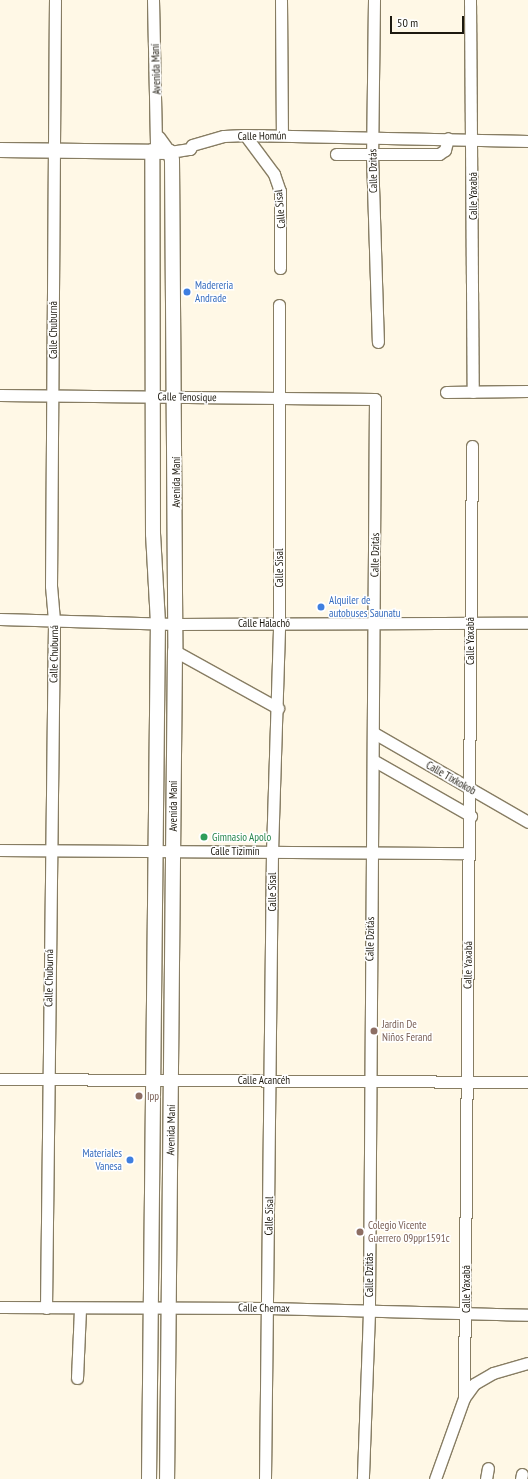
<!DOCTYPE html>
<meta charset="utf-8">
<style>
body{margin:0}
#map{position:relative;width:528px;height:1479px;overflow:hidden;background:#fff8e6;font-family:"PT Sans Narrow",sans-serif}
div>[style]{position:absolute}
.roads{filter:drop-shadow(1px 0 #877d63) drop-shadow(-1px 0 #877d63) drop-shadow(0 1px #877d63) drop-shadow(0 -1px #877d63)}
.minor>*{height:11px;margin:-5.5px;padding:0 5.5px;transform-origin:5.5px;border-radius:5.5px;background:#fff}
.tertiary>*{height:14px;margin:-7px;padding:0 7px;transform-origin:7px;border-radius:7px;background:#fff}
.dots>*{width:11px;height:11px;translate:-50% -50%;box-sizing:border-box;border:2px solid #fff;border-radius:50%}
span{translate:-50% -50%;white-space:nowrap;text-align:center;line-height:1.15;-webkit-text-stroke:3px #fff;paint-order:stroke}
.street-label{font-size:11px;color:#1d190f}
.shop-label{font-size:11px;color:#366cbe}
.left{translate:0 -50%;text-align:left}
.right{translate:-100% -50%;text-align:right}
.leisure-label{font-size:11px;color:#27864d}
.education-label{font-size:11px;color:#785e54}
.scale{position:absolute;left:390px;top:16px;width:74px;height:18px;box-sizing:border-box;border:2px solid #1d190f;border-top:0;padding-left:5px;font-size:12px;line-height:14px;white-space:nowrap;color:#1d190f;-webkit-text-stroke:3px #fff;paint-order:stroke}
</style>
<div id="map">
<div class="roads">
<div class="minor">
<i style="left:153px;top:0;width:143px;rotate:88.8deg"></i>
<i style="left:281px;top:0;width:135px;rotate:89.6deg"></i>
<i style="left:374px;top:0;width:154px;rotate:90.7deg"></i>
<i style="left:372px;top:154px;width:188px;rotate:88.2deg"></i>
<i style="left:470px;top:0;width:392px;rotate:89.6deg"></i>
<i style="left:245px;top:135px;width:49px;rotate:53.4deg"></i>
<i style="left:274px;top:174px;width:18px;rotate:71deg"></i>
<i style="left:280px;top:191px;width:77px;rotate:90deg"></i>
<i style="left:159px;top:137px;width:19px;rotate:54deg"></i>
<i style="left:170px;top:152px;width:20px;rotate:-9deg"></i>
<i style="left:190px;top:149px;width:4px;rotate:-63deg"></i>
<i style="left:192px;top:145px;width:33px;rotate:-16deg"></i>
<i style="left:224px;top:136px;width:21px;rotate:-3deg"></i>
<i style="left:245px;top:135px;width:283px;rotate:1.2deg"></i>
<i style="left:336px;top:154px;width:103px"></i>
<i style="left:439px;top:154px;width:7px;rotate:-34deg"></i>
<i style="left:445px;top:150px;width:12px;rotate:-76deg"></i>
<i style="left:446px;top:392px;width:82px;rotate:-0.7deg"></i>
<i style="left:0;top:395px;width:375px;rotate:0.6deg"></i>
<i style="left:375px;top:399px;width:913px;rotate:90.38deg"></i>
<i style="left:369px;top:1312px;width:167px;rotate:92.1deg"></i>
<i style="left:0;top:619px;width:175px;rotate:1.6deg"></i>
<i style="left:175px;top:624px;width:353px;rotate:-0.2deg"></i>
<i style="left:175px;top:651px;width:118px;rotate:29deg"></i>
<i style="left:374px;top:733px;width:178px;rotate:30deg"></i>
<i style="left:373px;top:760px;width:113px;rotate:29.7deg"></i>
<i style="left:0;top:850px;width:469px;rotate:0.4deg"></i>
<i style="left:0;top:1079px;width:528px;rotate:0.33deg"></i>
<i style="left:0;top:1307px;width:268px;rotate:0.2deg"></i>
<i style="left:268px;top:1308px;width:260px;rotate:1.5deg"></i>
<i style="left:46px;top:1308px;width:688px;rotate:-89.33deg"></i>
<i style="left:54px;top:620px;width:34px;rotate:-95deg"></i>
<i style="left:51px;top:586px;width:586px;rotate:-89.61deg"></i>
<i style="left:77px;top:1378px;width:70px;rotate:-87.5deg"></i>
<i style="left:464px;top:1398px;width:17px;rotate:-54deg"></i>
<i style="left:474px;top:1384px;width:22px;rotate:-30deg"></i>
<i style="left:493px;top:1373px;width:36px;rotate:-16deg"></i>
<i style="left:265px;top:1479px;width:627px;rotate:-89.36deg"></i>
<i style="left:272px;top:852px;width:229px;rotate:-88.2deg"></i>
<i style="left:279px;top:623px;width:318px;rotate:-90deg"></i>
<i style="left:435px;top:1479px;width:86px;rotate:-70.3deg"></i>
<i style="left:464px;top:1398px;width:952px;rotate:-89.52deg"></i>
<i style="left:486px;top:1479px;width:11px;rotate:-80deg"></i>
<i style="left:521px;top:1479px;width:5px;rotate:-79deg"></i>
</div>
<div class="tertiary">
<i style="left:0;top:150px;width:170px;rotate:0.7deg"></i>
<i style="left:170px;top:152px;width:8px;rotate:76deg"></i>
<i style="left:172px;top:160px;width:491px;rotate:89.6deg"></i>
<i style="left:175px;top:651px;width:828px;rotate:90.55deg"></i>
<i style="left:149px;top:1479px;width:856px;rotate:-89.4deg"></i>
<i style="left:158px;top:623px;width:89px;rotate:-93.2deg"></i>
<i style="left:153px;top:534px;width:383px;rotate:-90.1deg"></i>
</div>
</div>
<div class="dots">
<i style="left:187px;top:292px;background:#3f7fe0"></i>
<i style="left:321px;top:607px;background:#3f7fe0"></i>
<i style="left:204px;top:837px;background:#2e9e5b"></i>
<i style="left:374px;top:1031px;background:#8d6e63"></i>
<i style="left:139px;top:1096px;background:#8d6e63"></i>
<i style="left:130px;top:1160px;background:#3f7fe0"></i>
<i style="left:360px;top:1232px;background:#8d6e63"></i>
</div>
<div class="street-label">
<span style="left:156px;top:69px;rotate:-92deg">Avenida Maní</span>
<span style="left:262px;top:136px;rotate:-1deg">Calle Homún</span>
<span style="left:373px;top:171px;rotate:-91deg">Calle Dzitás</span>
<span style="left:473px;top:196px;rotate:-90deg">Calle Yaxabá</span>
<span style="left:280px;top:209px;rotate:-95deg">Calle Sisal</span>
<span style="left:53px;top:330px;rotate:-90deg">Calle Chuburná</span>
<span style="left:187px;top:397px;rotate:1deg">Calle Tenosique</span>
<span style="left:176px;top:482px;rotate:-90deg">Avenida Maní</span>
<span style="left:375px;top:555px;rotate:-89deg">Calle Dzitás</span>
<span style="left:279px;top:568px;rotate:-90deg">Calle Sisal</span>
<span style="left:264px;top:623px">Calle Halachó</span>
<span style="left:470px;top:641px;rotate:-90deg">Calle Yaxabá</span>
<span style="left:54px;top:654px;rotate:-89deg">Calle Chuburná</span>
<span style="left:451px;top:778px;rotate:30deg">Calle Tixkokob</span>
<span style="left:173px;top:806px;rotate:-90deg">Avenida Maní</span>
<span style="left:235px;top:851px">Calle Tizimín</span>
<span style="left:272px;top:892px;rotate:-90deg">Calle Sisal</span>
<span style="left:370px;top:939px;rotate:-89deg">Calle Dzitás</span>
<span style="left:468px;top:965px;rotate:-89deg">Calle Yaxabá</span>
<span style="left:49px;top:978px;rotate:-89deg">Calle Chuburná</span>
<span style="left:264px;top:1080px">Calle Acancéh</span>
<span style="left:171px;top:1130px;rotate:-89deg">Avenida Maní</span>
<span style="left:269px;top:1216px;rotate:-89deg">Calle Sisal</span>
<span style="left:369px;top:1275px;rotate:-90deg">Calle Dzitás</span>
<span style="left:466px;top:1289px;rotate:-90deg">Calle Yaxabá</span>
<span style="left:264px;top:1308px;rotate:1deg">Calle Chemax</span>
</div>
<div class="shop-label">
<span class="left" style="left:195px;top:292px">Madereria<br>Andrade</span>
<span class="left" style="left:329px;top:607px">Alquiler de<br>autobuses Saunatu</span>
<span class="right" style="left:122px;top:1160px">Materiales<br>Vanesa</span>
</div>
<div class="leisure-label">
<span class="left" style="left:212px;top:837px">Gimnasio Apolo</span>
</div>
<div class="education-label">
<span class="left" style="left:382px;top:1031px">Jardin De<br>Niños Ferand</span>
<span class="left" style="left:147px;top:1096px">Ipp</span>
<span class="left" style="left:368px;top:1232px">Colegio Vicente<br>Guerrero 09ppr1591c</span>
</div>
<div class="scale">50 m</div>
</div>
